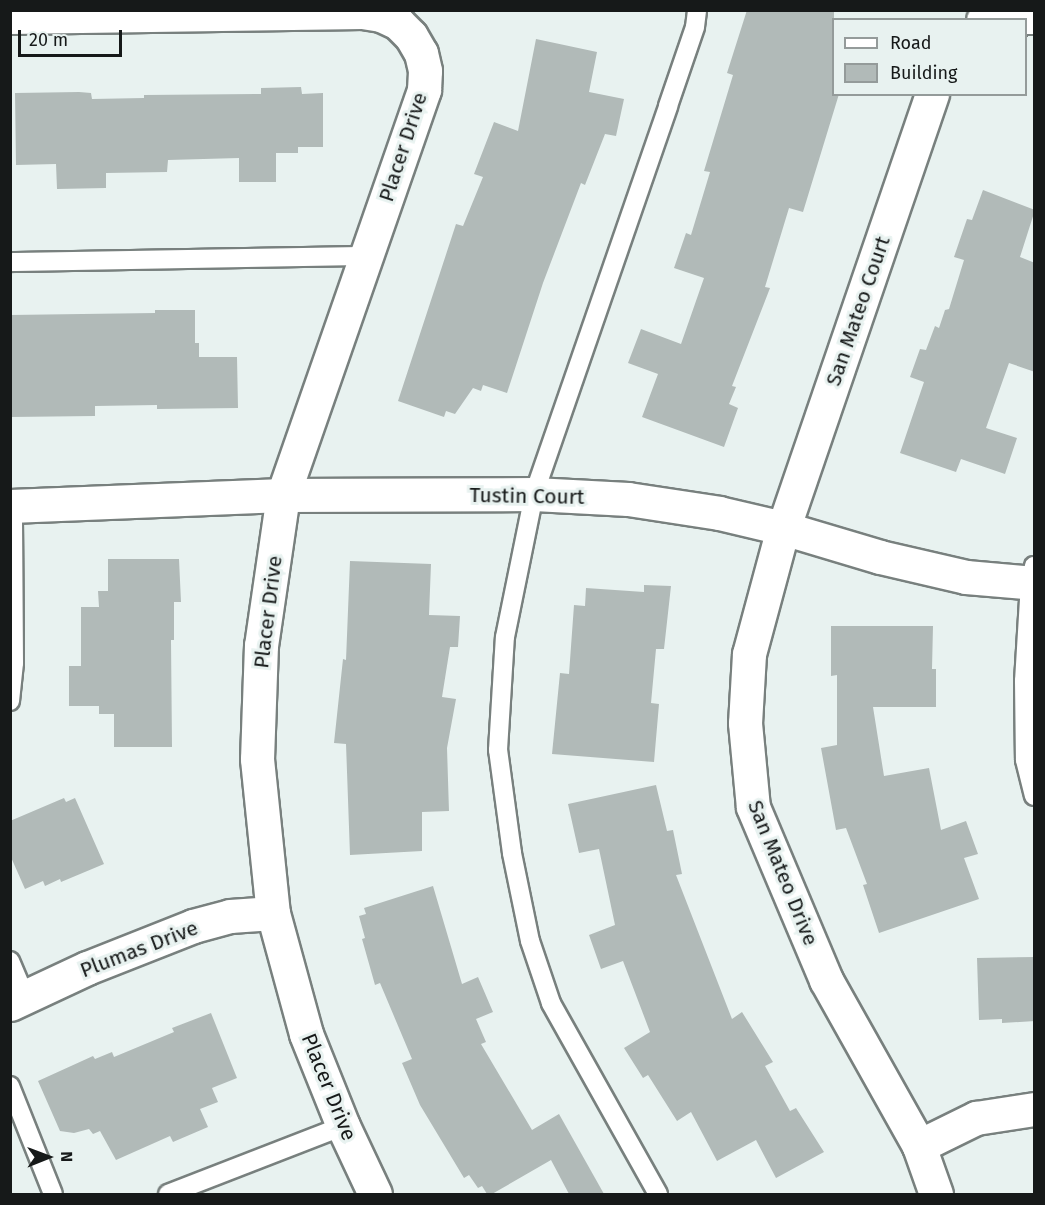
<!DOCTYPE html>
<style>
body{margin:0}
#map{position:relative;width:1045px;height:1205px;overflow:hidden;background:#e8f2f0;font-family:"Fira Sans",sans-serif}
div>[style]{position:absolute}
.building>*{inset:0;background:#b1bab8}
.roads{filter:drop-shadow(2px 0 #78807e) drop-shadow(-2px 0 #78807e) drop-shadow(0 2px #78807e) drop-shadow(0 -2px #78807e)}
.service>*{height:18px;margin:-9px;padding:0 9px;transform-origin:9px;border-radius:9px;background:#fff}
.minor>*{height:33px;margin:-16.5px;padding:0 16.5px;transform-origin:16.5px;border-radius:16.5px;background:#fff}
span{translate:-50% -50%;white-space:nowrap;text-align:center;line-height:1.15;-webkit-text-stroke:6px #e8f2f0;paint-order:stroke}
.street-label{font-size:21px;color:#161919}
.frame{position:absolute;inset:0;border:12px solid #161919;pointer-events:none}
.legend{position:absolute;left:832px;top:18px;width:195px;height:78px;box-sizing:border-box;background:#e8f2f0;border:2px solid #949b9a;margin:0;padding:8px 10px;list-style:none;font-size:18px;color:#161919}
.legend li{display:flex;align-items:center;gap:12px;height:30px}
.legend b{width:30px;border:2px solid #949b9a}
.north{position:absolute;left:18px;top:1127px;width:60px;height:60px;-webkit-text-stroke:4px #e8f2f0;paint-order:stroke;rotate:89deg;font-size:16px;font-weight:700;line-height:24px;text-align:center;color:#161919}
.north::after{content:'';display:block;margin:auto;width:21px;height:27px;background:#161919;clip-path:polygon(50% 0,100% 100%,50% 72%,0 100%)}
.scale{position:absolute;left:18px;top:30px;width:104px;height:27px;box-sizing:border-box;border:3px solid #161919;border-top:0;padding-left:8px;font-size:18px;line-height:21px;white-space:nowrap;color:#161919;-webkit-text-stroke:4px #e8f2f0;paint-order:stroke}
</style>
<div id="map">
<div class="building">
<i style="clip-path:polygon(747px 10px,834px 10px,834px 94px,839px 94px,803px 212px,789px 208px,765px 287px,770px 288px,732px 386px,736px 387px,729px 404px,738px 408px,724px 447px,642px 417px,658px 374px,628px 363px,641px 329px,681px 344px,704px 278px,674px 268px,686px 233px,691px 235px,710px 172px,704px 171px,733px 75px,727px 73px)"></i>
<i style="clip-path:polygon(536px 39px,597px 52px,589px 92px,624px 99px,616px 136px,605px 134px,585px 185px,581px 183px,543px 283px,507px 393px,483px 385px,481px 391px,473px 388px,455px 414px,446px 411px,444px 417px,398px 401px,456px 224px,463px 226px,483px 177px,474px 174px,494px 122px,518px 131px)"></i>
<i style="clip-path:polygon(301px 87px,302px 94px,323px 93px,323px 147px,298px 147px,298px 153px,276px 153px,276px 182px,239px 182px,239px 158px,168px 160px,167px 172px,106px 173px,106px 188px,57px 189px,56px 164px,16px 165px,15px 93px,79px 92px,91px 93px,92px 99px,144px 98px,144px 95px,261px 94px,261px 88px)"></i>
<i style="clip-path:polygon(983px 190px,1035px 210px,1020px 257px,1035px 263px,1035px 372px,1009px 363px,986px 428px,1017px 438px,1005px 474px,961px 459px,956px 472px,900px 453px,924px 382px,910px 377px,920px 349px,926px 350px,935px 326px,939px 328px,945px 310px,949px 309px,964px 260px,954px 257px,967px 219px,972px 220px)"></i>
<i style="clip-path:polygon(155px 310px,195px 310px,195px 343px,199px 343px,199px 357px,237px 357px,238px 408px,157px 409px,157px 405px,95px 406px,95px 416px,10px 417px,10px 315px,155px 313px)"></i>
<i style="clip-path:polygon(108px 559px,179px 559px,181px 602px,174px 602px,174px 640px,171px 640px,172px 747px,114px 747px,114px 714px,99px 714px,99px 706px,69px 706px,69px 666px,81px 666px,81px 607px,99px 607px,98px 591px,108px 591px)"></i>
<i style="clip-path:polygon(350px 561px,431px 564px,429px 615px,460px 616px,458px 647px,450px 647px,442px 697px,456px 699px,447px 748px,449px 811px,422px 812px,422px 851px,350px 855px,346px 744px,334px 743px,343px 659px,346px 660px)"></i>
<i style="clip-path:polygon(644px 585px,671px 586px,664px 649px,656px 649px,651px 703px,659px 704px,654px 762px,552px 754px,560px 673px,569px 674px,574px 605px,585px 606px,586px 588px,644px 592px)"></i>
<i style="clip-path:polygon(831px 626px,933px 626px,932px 669px,936px 669px,936px 707px,873px 707px,884px 776px,929px 768px,941px 830px,966px 821px,978px 854px,964px 858px,979px 899px,879px 933px,863px 885px,867px 884px,846px 828px,836px 830px,821px 748px,837px 745px,837px 675px,831px 676px)"></i>
<i style="clip-path:polygon(656px 785px,667px 831px,673px 830px,682px 874px,676px 875px,732px 1019px,742px 1012px,773px 1062px,765px 1066px,790px 1111px,796px 1108px,824px 1152px,776px 1178px,756px 1140px,717px 1161px,691px 1112px,677px 1121px,648px 1075px,643px 1078px,624px 1048px,650px 1032px,623px 961px,601px 969px,589px 935px,615px 925px,599px 849px,579px 853px,568px 804px)"></i>
<i style="clip-path:polygon(64px 798px,66px 802px,75px 798px,104px 864px,61px 882px,60px 879px,45px 886px,43px 881px,25px 889px,10px 855px,10px 821px)"></i>
<i style="clip-path:polygon(433px 886px,462px 984px,478px 977px,493px 1012px,476px 1019px,486px 1042px,481px 1044px,532px 1130px,559px 1114px,604px 1194px,569px 1194px,551px 1160px,492px 1194px,487px 1194px,482px 1186px,478px 1188px,469px 1175px,464px 1178px,420px 1105px,402px 1063px,412px 1059px,380px 983px,375px 985px,362px 939px,365px 938px,359px 916px,366px 914px,364px 908px)"></i>
<i style="clip-path:polygon(1035px 957px,1035px 1021px,1002px 1023px,1002px 1019px,979px 1020px,977px 958px)"></i>
<i style="clip-path:polygon(211px 1013px,237px 1078px,212px 1088px,218px 1102px,200px 1109px,208px 1127px,173px 1142px,170px 1136px,116px 1160px,100px 1131px,93px 1134px,89px 1129px,74px 1133px,60px 1131px,38px 1081px,93px 1056px,95px 1059px,112px 1052px,114px 1057px,174px 1032px,172px 1028px)"></i>
</div>
<div class="roads">
<div class="service">
<i style="left:10px;top:262px;width:356px;rotate:-1deg"></i>
<i style="left:1034px;top:566px;width:17px;rotate:103deg"></i>
<i style="left:1030px;top:583px;width:98px;rotate:93.5deg"></i>
<i style="left:1024px;top:681px;width:79px;rotate:89.3deg"></i>
<i style="left:1025px;top:760px;width:37px;rotate:76deg"></i>
<i style="left:10px;top:701px;width:38px;rotate:-84deg"></i>
<i style="left:14px;top:663px;width:157px;rotate:-90.4deg"></i>
<i style="left:10px;top:961px;width:39px;rotate:67deg"></i>
<i style="left:10px;top:1086px;width:116px;rotate:68.3deg"></i>
<i style="left:168px;top:1194px;width:188px;rotate:-21.2deg"></i>
<i style="left:658px;top:1194px;width:219px;rotate:-119.3deg"></i>
<i style="left:551px;top:1003px;width:65px;rotate:-108.7deg"></i>
<i style="left:530px;top:941px;width:90px;rotate:-101.6deg"></i>
<i style="left:512px;top:853px;width:104px;rotate:-97.7deg"></i>
<i style="left:498px;top:750px;width:113px;rotate:-86.5deg"></i>
<i style="left:505px;top:637px;width:146px;rotate:-78.5deg"></i>
<i style="left:534px;top:494px;width:410px;rotate:-70.9deg"></i>
<i style="left:668px;top:106px;width:83px;rotate:-71.1deg"></i>
<i style="left:695px;top:27px;width:17px;rotate:-83deg"></i>
</div>
<div class="minor">
<i style="left:10px;top:17px;width:352px;rotate:-0.8deg"></i>
<i style="left:362px;top:12px;width:19px;rotate:9deg"></i>
<i style="left:381px;top:15px;width:19px;rotate:25deg"></i>
<i style="left:398px;top:23px;width:18px;rotate:45deg"></i>
<i style="left:411px;top:36px;width:20px;rotate:60deg"></i>
<i style="left:421px;top:53px;width:18px;rotate:77deg"></i>
<i style="left:425px;top:71px;width:19px;rotate:93deg"></i>
<i style="left:424px;top:90px;width:429px;rotate:109.2deg"></i>
<i style="left:283px;top:495px;width:152px;rotate:98.3deg"></i>
<i style="left:261px;top:645px;width:114px;rotate:92deg"></i>
<i style="left:257px;top:759px;width:155px;rotate:84.1deg"></i>
<i style="left:273px;top:913px;width:125px;rotate:74.7deg"></i>
<i style="left:306px;top:1034px;width:99px;rotate:68.1deg"></i>
<i style="left:343px;top:1126px;width:75px;rotate:64.8deg"></i>
<i style="left:983px;top:20px;width:51px;rotate:-3.4deg"></i>
<i style="left:932px;top:94px;width:459px;rotate:108.9deg"></i>
<i style="left:783px;top:528px;width:131px;rotate:105.1deg"></i>
<i style="left:749px;top:654px;width:69px;rotate:93.3deg"></i>
<i style="left:745px;top:723px;width:84px;rotate:84.6deg"></i>
<i style="left:753px;top:807px;width:188px;rotate:67.1deg"></i>
<i style="left:826px;top:980px;width:190px;rotate:60.7deg"></i>
<i style="left:919px;top:1146px;width:51px;rotate:70.5deg"></i>
<i style="left:10px;top:506px;width:273px;rotate:-2.3deg"></i>
<i style="left:283px;top:495px;width:251px;rotate:-0.2deg"></i>
<i style="left:534px;top:494px;width:94px;rotate:3deg"></i>
<i style="left:628px;top:499px;width:92px;rotate:8.7deg"></i>
<i style="left:719px;top:513px;width:66px;rotate:13.2deg"></i>
<i style="left:783px;top:528px;width:101px;rotate:16.6deg"></i>
<i style="left:880px;top:557px;width:88px;rotate:13.1deg"></i>
<i style="left:966px;top:577px;width:68px;rotate:5deg"></i>
<i style="left:10px;top:1004px;width:85px;rotate:-25.1deg"></i>
<i style="left:87px;top:968px;width:114px;rotate:-21.6deg"></i>
<i style="left:193px;top:926px;width:38px;rotate:-15deg"></i>
<i style="left:230px;top:916px;width:43px;rotate:-4deg"></i>
<i style="left:919px;top:1146px;width:64px;rotate:-26.2deg"></i>
<i style="left:976px;top:1118px;width:59px;rotate:-8.8deg"></i>
</div>
</div>
<div class="street-label">
<span style="left:403px;top:147px;rotate:-72deg">Placer Drive</span>
<span style="left:858px;top:311px;rotate:-71deg">San Mateo Court</span>
<span style="left:527px;top:496px;rotate:1deg">Tustin Court</span>
<span style="left:268px;top:612px;rotate:-83deg">Placer Drive</span>
<span style="left:783px;top:873px;rotate:68deg">San Mateo Drive</span>
<span style="left:139px;top:949px;rotate:-21deg">Plumas Drive</span>
<span style="left:329px;top:1087px;rotate:68deg">Placer Drive</span>
</div>
<div class="frame"></div>
<ul class="legend">
<li><b style="height:8px;background:#fff"></b>Road</li>
<li><b style="height:16px;background:#b1bab8"></b>Building</li>
</ul>
<div class="north">N</div>
<div class="scale">20 m</div>
</div>
